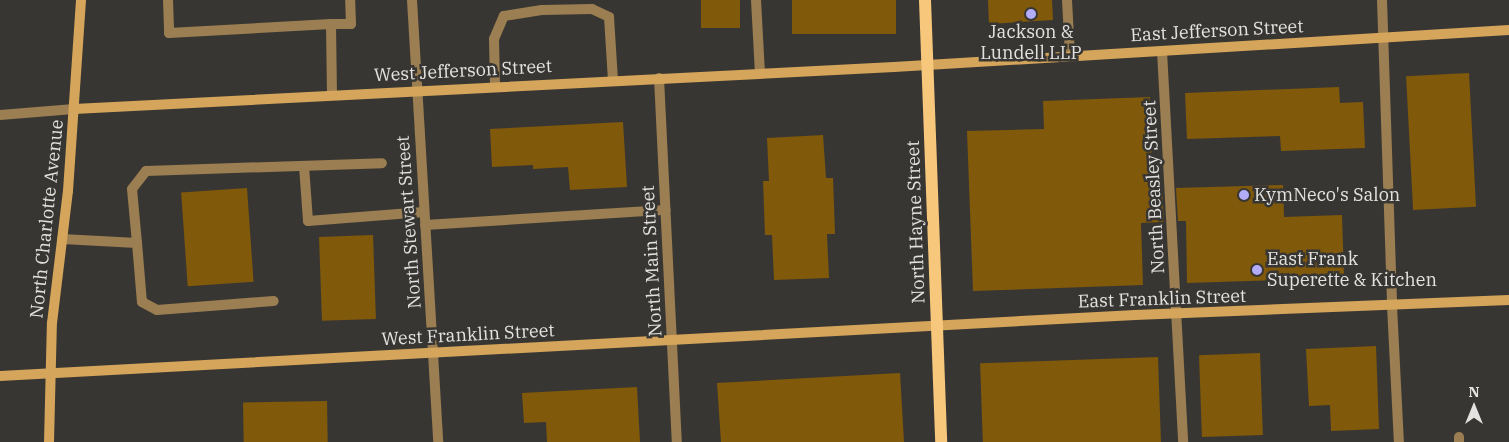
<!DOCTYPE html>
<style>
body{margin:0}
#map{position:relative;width:1509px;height:442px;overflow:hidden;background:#383633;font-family:"IBM Plex Serif",serif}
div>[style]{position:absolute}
.building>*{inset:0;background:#80590a;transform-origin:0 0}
.lane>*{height:10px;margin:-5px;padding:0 5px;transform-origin:5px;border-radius:5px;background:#9b7e51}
.street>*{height:10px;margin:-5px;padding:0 5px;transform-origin:5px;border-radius:5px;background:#9b7e51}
.secondary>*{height:10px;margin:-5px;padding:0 5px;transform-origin:5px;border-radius:5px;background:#d4a55a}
.primary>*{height:12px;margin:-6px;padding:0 6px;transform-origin:6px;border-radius:6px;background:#f7c77b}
.dots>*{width:14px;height:14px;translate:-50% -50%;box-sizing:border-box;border:2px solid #383633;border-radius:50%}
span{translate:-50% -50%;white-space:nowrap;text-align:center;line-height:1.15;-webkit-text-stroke:5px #383633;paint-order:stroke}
.street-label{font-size:18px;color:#e3e2e0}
.poi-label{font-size:18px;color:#e3e2e0}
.left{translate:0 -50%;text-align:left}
.north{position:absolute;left:1449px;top:382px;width:50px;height:50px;-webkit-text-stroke:4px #383633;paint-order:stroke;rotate:0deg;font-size:14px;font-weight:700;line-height:20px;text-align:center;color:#e3e2e0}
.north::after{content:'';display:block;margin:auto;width:18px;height:22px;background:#e3e2e0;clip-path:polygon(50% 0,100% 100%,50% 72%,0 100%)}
</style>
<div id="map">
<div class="building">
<i style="left:701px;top:0;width:39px;height:28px"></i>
<i style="left:792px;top:0;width:104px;height:34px"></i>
<i style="clip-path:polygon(988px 0,1052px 0,1053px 20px,989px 24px)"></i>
<i style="left:1469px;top:73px;width:134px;height:63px;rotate:87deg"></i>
<i style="clip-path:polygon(1339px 87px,1340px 103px,1363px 102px,1365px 148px,1281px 151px,1280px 136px,1187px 139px,1185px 93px)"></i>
<i style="clip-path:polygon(1150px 97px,1153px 189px,1162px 189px,1164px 222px,1141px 223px,1143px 285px,973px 291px,967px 131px,1044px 129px,1043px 101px)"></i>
<i style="clip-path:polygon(623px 122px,627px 187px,570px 190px,568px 167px,533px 169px,533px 165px,492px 167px,490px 129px)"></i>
<i style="clip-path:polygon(823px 135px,826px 178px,833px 178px,835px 234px,827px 234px,829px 278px,774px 280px,772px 235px,765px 235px,763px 181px,769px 181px,767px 138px)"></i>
<i style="clip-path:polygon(1283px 185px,1284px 217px,1342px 215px,1344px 278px,1187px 283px,1186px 221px,1178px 221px,1176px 188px)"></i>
<i style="left:247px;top:188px;width:94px;height:66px;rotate:86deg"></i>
<i style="left:373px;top:235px;width:84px;height:54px;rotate:88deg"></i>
<i style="clip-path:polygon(1376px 346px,1379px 429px,1331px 431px,1330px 405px,1309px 406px,1306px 349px)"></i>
<i style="left:1260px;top:353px;width:82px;height:61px;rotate:88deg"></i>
<i style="left:1158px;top:357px;width:85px;height:178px;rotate:88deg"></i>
<i style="clip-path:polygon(900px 373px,904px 442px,721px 442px,717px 383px)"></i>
<i style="clip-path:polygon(637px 387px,640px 442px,547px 442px,546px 422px,524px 423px,522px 393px)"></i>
<i style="left:327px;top:401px;width:41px;height:84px;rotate:89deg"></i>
</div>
<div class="lane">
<i style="left:168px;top:0;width:33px;rotate:88deg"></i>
<i style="left:169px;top:33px;width:162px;rotate:-3.2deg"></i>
<i style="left:331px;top:24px;width:71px;rotate:89.2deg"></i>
<i style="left:756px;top:0;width:73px;rotate:86.9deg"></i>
<i style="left:1067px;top:0;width:56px;rotate:86.9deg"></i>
<i style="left:331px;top:24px;width:20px"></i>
<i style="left:351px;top:24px;width:24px;rotate:-92deg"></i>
<i style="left:495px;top:86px;width:47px;rotate:-91.2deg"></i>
<i style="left:494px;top:39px;width:25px;rotate:-67deg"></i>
<i style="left:504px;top:16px;width:38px;rotate:-9deg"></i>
<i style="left:542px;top:10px;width:50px;rotate:-1.1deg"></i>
<i style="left:592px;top:9px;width:19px;rotate:25deg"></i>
<i style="left:609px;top:17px;width:63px;rotate:86.4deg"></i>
<i style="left:304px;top:166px;width:55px;rotate:85.8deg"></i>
<i style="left:308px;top:221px;width:116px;rotate:-4.4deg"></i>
<i style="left:425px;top:225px;width:241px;rotate:-3.6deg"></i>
<i style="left:62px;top:239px;width:75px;rotate:3.1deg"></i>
<i style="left:137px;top:243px;width:59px;rotate:85.2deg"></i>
<i style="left:142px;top:302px;width:17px;rotate:28deg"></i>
<i style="left:157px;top:310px;width:117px;rotate:-4.4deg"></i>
<i style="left:137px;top:243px;width:54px;rotate:-95.3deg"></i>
<i style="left:132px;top:189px;width:23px;rotate:-52deg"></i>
<i style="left:146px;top:171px;width:236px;rotate:-1.9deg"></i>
<i style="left:1459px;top:437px;width:5px;rotate:90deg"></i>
</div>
<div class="street">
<i style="left:412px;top:0;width:443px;rotate:86.6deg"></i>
<i style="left:1382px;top:0;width:306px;rotate:88.1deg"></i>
<i style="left:1392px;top:306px;width:136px;rotate:87.1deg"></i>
<i style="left:1162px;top:51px;width:392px;rotate:86.9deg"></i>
<i style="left:659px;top:78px;width:364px;rotate:87.2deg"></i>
<i style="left:0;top:115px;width:74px;rotate:-4.6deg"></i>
</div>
<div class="secondary">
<i style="left:74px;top:109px;width:821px;rotate:-2.93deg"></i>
<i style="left:894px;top:67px;width:616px;rotate:-3.44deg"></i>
<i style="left:0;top:376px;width:1137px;rotate:-3.08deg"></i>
<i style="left:1135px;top:315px;width:374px;rotate:-2.3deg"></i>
<i style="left:49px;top:442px;width:119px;rotate:-88.6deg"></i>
<i style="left:52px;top:323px;width:133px;rotate:-83.1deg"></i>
<i style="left:68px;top:191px;width:191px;rotate:-86.1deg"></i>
</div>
<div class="primary">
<i style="left:925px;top:0;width:442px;rotate:87.9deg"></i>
</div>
<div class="dots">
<i style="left:1031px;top:14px;background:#b3adf9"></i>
<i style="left:1244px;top:195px;background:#b3adf9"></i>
<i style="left:1257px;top:270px;background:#b3adf9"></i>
</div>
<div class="street-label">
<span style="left:1217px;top:31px;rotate:-3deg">East Jefferson Street</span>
<span style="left:463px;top:71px;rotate:-3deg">West Jefferson Street</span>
<span style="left:1154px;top:187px;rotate:-93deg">North Beasley Street</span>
<span style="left:47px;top:219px;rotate:-84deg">North Charlotte Avenue</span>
<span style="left:409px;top:222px;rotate:-94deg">North Stewart Street</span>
<span style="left:916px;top:222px;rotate:-92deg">North Hayne Street</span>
<span style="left:652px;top:261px;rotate:-93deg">North Main Street</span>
<span style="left:1162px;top:299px;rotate:-2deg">East Franklin Street</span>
<span style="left:468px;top:335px;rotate:-3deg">West Franklin Street</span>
</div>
<div class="poi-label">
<span style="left:1031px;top:43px">Jackson &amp;<br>Lundell LLP</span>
<span class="left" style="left:1254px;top:195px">KymNeco's Salon</span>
<span class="left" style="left:1267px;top:270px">East Frank<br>Superette &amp; Kitchen</span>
</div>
<div class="north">N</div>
</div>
